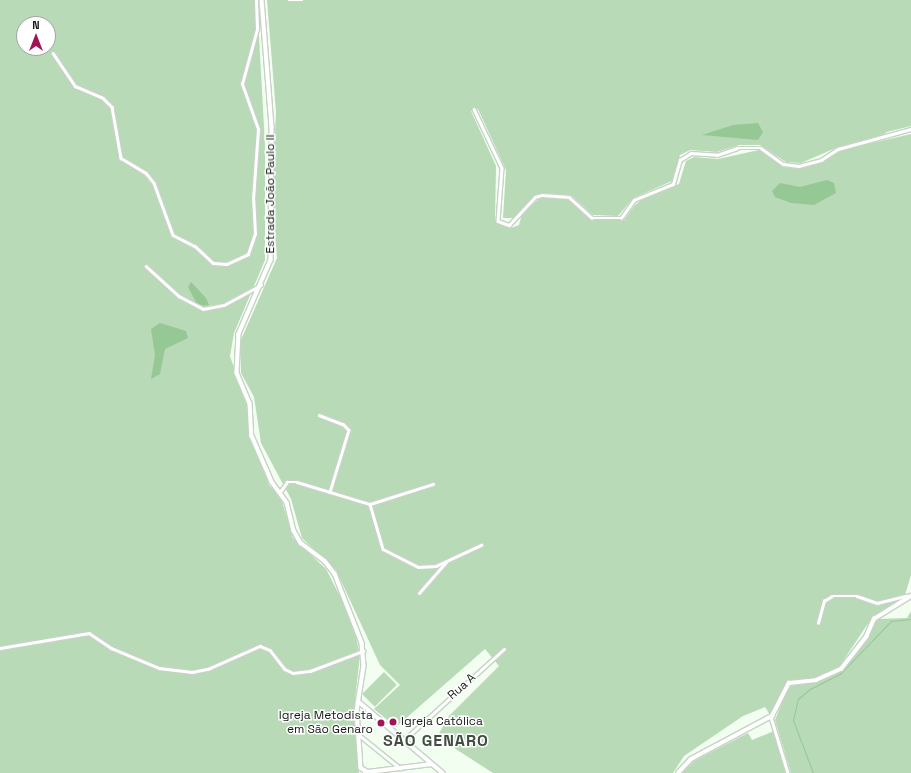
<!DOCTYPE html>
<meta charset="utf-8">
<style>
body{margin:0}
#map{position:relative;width:911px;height:773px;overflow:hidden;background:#f1fef0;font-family:"Space Grotesk",sans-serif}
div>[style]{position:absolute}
.green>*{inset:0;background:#b8dab7;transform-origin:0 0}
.water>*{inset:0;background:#95c895}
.stream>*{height:1px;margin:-0.5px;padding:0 0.5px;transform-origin:0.5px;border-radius:0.5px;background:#95c895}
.roads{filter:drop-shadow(1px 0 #c6d3c6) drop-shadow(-1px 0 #c6d3c6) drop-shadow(0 1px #c6d3c6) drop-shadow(0 -1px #c6d3c6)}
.minor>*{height:2.5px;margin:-1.25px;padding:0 1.25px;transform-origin:1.25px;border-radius:1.25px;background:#fff}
.tertiary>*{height:3.5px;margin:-1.75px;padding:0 1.75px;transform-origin:1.75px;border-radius:1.75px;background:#fff}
.dots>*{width:11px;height:11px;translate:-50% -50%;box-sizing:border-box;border:2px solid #fff;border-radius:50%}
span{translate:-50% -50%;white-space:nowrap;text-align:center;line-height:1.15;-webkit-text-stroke:3px #fff;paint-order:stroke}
.street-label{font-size:12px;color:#141914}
.poi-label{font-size:12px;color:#141914}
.right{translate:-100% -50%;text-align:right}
.left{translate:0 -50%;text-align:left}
.district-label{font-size:16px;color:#424d42;font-weight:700;letter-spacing:1px}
.north{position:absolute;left:16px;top:16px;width:40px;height:40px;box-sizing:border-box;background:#fff;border:1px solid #a1a3a1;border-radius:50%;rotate:0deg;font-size:11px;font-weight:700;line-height:16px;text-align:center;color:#141914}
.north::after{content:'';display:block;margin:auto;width:14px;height:18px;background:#a31256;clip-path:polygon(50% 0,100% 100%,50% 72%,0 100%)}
</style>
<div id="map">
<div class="green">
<i style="clip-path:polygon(evenodd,0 0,257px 0,265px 145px,265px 260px,234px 333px,230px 356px,247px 406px,251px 440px,269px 485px,281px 498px,293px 538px,326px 569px,353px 622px,360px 656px,355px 699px,359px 773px,0 773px,0 0,24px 24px,48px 24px,48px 48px,24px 48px,24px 24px)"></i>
<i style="clip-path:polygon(267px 0,911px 0,911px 126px,887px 132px,876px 139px,838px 147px,801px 163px,786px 162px,760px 145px,739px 145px,717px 152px,690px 150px,680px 155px,672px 181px,633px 198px,618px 216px,593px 215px,572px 196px,547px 193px,534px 196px,513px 218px,503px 218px,506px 170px,478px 109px,471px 111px,496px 166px,495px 221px,511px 228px,519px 225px,522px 214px,541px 197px,568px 199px,592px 220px,624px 220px,635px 205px,648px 195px,679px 184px,686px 161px,694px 157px,718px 159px,759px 150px,783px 167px,800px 169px,822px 162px,842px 150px,911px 134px,911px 575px,905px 595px,871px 619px,839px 667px,818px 677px,787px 681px,774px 712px,770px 715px,765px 707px,743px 716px,684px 756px,673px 773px,493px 773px,437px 737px,449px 716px,499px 666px,485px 649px,396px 727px,374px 709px,400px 685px,380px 665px,336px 570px,302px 538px,291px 499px,261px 443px,254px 397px,241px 373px,240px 342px,277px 258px,272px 200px,276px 112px)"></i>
<i style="clip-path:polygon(911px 611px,911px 773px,791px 773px,775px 720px,789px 685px,821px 681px,840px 672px,864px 644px,877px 619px,907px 618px)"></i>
<i style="left:384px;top:672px;width:18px;height:31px;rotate:45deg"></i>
<i style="clip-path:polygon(774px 731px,786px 773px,682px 773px,694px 761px,748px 733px,752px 740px)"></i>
</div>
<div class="water">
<i style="clip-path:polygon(758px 123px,763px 132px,758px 140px,702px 135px,733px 125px)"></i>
<i style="clip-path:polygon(827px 180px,834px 183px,836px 193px,814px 205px,791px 203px,775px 197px,772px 191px,780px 183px,800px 187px)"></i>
<i style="clip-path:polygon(191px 282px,206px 298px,209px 305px,198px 306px,188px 287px)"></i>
<i style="clip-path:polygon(160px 323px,186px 331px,188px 338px,165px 349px,160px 374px,151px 379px,155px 355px,151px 329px)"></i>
</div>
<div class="stream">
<i style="left:813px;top:773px;width:57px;rotate:-110.7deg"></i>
<i style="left:793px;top:720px;width:22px;rotate:-77deg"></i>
<i style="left:798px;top:699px;width:16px;rotate:-40deg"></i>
<i style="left:810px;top:689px;width:34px;rotate:-27deg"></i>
<i style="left:840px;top:674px;width:74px;rotate:-46.1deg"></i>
<i style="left:891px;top:621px;width:20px;rotate:-6deg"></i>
</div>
<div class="roads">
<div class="minor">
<i style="left:289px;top:0;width:13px"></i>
<i style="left:53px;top:53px;width:40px;rotate:56deg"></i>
<i style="left:75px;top:86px;width:30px;rotate:23deg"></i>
<i style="left:103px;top:98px;width:13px;rotate:45deg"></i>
<i style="left:112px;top:107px;width:52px;rotate:80deg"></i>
<i style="left:121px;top:158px;width:29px;rotate:31deg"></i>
<i style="left:146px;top:173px;width:13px;rotate:51deg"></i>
<i style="left:154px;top:183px;width:55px;rotate:69.9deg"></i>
<i style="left:173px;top:235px;width:25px;rotate:27deg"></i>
<i style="left:195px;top:246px;width:25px;rotate:43deg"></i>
<i style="left:213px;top:263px;width:14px;rotate:4deg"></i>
<i style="left:227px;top:264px;width:23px;rotate:-25deg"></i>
<i style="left:248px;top:254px;width:21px;rotate:-71deg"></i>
<i style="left:255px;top:234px;width:35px;rotate:-93deg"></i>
<i style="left:253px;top:199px;width:70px;rotate:-85.9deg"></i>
<i style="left:258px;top:129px;width:48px;rotate:-109.6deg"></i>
<i style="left:242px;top:84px;width:57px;rotate:-74.7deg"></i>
<i style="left:257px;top:29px;width:29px;rotate:-92deg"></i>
<i style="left:474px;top:109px;width:65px;rotate:64.6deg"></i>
<i style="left:502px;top:168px;width:53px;rotate:94.3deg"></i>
<i style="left:498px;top:221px;width:12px;rotate:20deg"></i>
<i style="left:509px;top:225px;width:38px;rotate:-47deg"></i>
<i style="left:535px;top:197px;width:7px;rotate:-16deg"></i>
<i style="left:542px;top:195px;width:27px;rotate:4deg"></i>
<i style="left:569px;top:197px;width:31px;rotate:42deg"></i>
<i style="left:592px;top:218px;width:29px"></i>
<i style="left:621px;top:218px;width:22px;rotate:-54deg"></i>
<i style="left:634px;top:200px;width:42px;rotate:-22.3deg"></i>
<i style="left:673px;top:184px;width:25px;rotate:-74deg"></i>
<i style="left:680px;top:160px;width:13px;rotate:-32deg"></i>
<i style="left:691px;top:153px;width:26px;rotate:4deg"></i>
<i style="left:717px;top:155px;width:21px;rotate:-19deg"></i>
<i style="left:737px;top:148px;width:24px"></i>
<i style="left:761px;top:148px;width:27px;rotate:36deg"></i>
<i style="left:783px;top:164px;width:16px;rotate:7deg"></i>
<i style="left:799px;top:166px;width:23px;rotate:-15deg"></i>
<i style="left:821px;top:160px;width:20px;rotate:-33deg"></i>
<i style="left:838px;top:149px;width:76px;rotate:-15.3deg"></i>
<i style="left:146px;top:266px;width:45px;rotate:42.3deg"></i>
<i style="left:179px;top:296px;width:27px;rotate:28deg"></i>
<i style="left:203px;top:309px;width:21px;rotate:-11deg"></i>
<i style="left:224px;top:305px;width:42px;rotate:-28.4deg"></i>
<i style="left:319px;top:415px;width:26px;rotate:21deg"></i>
<i style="left:343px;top:424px;width:8px;rotate:45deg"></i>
<i style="left:349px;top:430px;width:65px;rotate:107deg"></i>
<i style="left:280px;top:492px;width:12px;rotate:-55deg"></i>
<i style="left:287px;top:482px;width:10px"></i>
<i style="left:297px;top:482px;width:76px;rotate:16.8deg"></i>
<i style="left:370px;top:504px;width:66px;rotate:-17.6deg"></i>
<i style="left:370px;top:504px;width:47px;rotate:73.9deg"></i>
<i style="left:383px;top:549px;width:39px;rotate:27deg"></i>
<i style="left:418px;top:567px;width:18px;rotate:-3deg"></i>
<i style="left:436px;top:566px;width:50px;rotate:-25deg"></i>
<i style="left:419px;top:593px;width:41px;rotate:-48.9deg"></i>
<i style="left:818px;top:623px;width:23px;rotate:-75deg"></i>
<i style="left:824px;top:601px;width:9px;rotate:-32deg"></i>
<i style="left:832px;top:596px;width:25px"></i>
<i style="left:857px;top:596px;width:21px;rotate:19deg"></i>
<i style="left:877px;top:603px;width:30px;rotate:-14deg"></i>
<i style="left:0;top:648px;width:90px;rotate:-9.6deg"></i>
<i style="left:89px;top:633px;width:27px;rotate:34deg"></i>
<i style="left:111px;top:648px;width:52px;rotate:22.6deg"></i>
<i style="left:159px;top:668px;width:33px;rotate:7deg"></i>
<i style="left:192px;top:672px;width:16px;rotate:-11deg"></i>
<i style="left:208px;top:669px;width:57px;rotate:-23.9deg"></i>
<i style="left:260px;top:646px;width:11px;rotate:22deg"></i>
<i style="left:270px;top:650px;width:24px;rotate:52deg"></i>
<i style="left:285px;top:669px;width:9px;rotate:27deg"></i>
<i style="left:293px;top:673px;width:17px;rotate:-7deg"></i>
<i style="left:310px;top:671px;width:57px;rotate:-20.7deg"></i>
<i style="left:771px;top:717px;width:59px;rotate:73.1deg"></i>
<i style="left:359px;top:735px;width:53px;rotate:38.8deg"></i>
<i style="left:404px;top:740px;width:135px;rotate:-42.3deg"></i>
<i style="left:364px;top:773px;width:1px;rotate:-90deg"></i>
</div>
<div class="tertiary">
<i style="left:262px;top:0;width:127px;rotate:85.5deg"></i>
<i style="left:272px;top:127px;width:133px;rotate:90.4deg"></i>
<i style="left:271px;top:260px;width:81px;rotate:113.4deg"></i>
<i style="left:239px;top:334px;width:39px;rotate:93deg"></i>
<i style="left:237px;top:373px;width:33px;rotate:67deg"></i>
<i style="left:250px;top:403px;width:33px;rotate:87deg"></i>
<i style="left:252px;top:436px;width:50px;rotate:66.5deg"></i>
<i style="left:272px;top:482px;width:26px;rotate:54deg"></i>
<i style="left:287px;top:503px;width:29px;rotate:76deg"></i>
<i style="left:294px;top:531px;width:14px;rotate:60deg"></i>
<i style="left:301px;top:543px;width:30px;rotate:37deg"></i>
<i style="left:325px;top:561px;width:16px;rotate:52deg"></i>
<i style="left:335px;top:574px;width:74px;rotate:68.6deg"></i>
<i style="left:362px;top:643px;width:23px;rotate:85deg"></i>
<i style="left:364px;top:666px;width:46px;rotate:98.8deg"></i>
<i style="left:357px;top:711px;width:57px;rotate:86deg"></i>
<i style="left:361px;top:768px;width:8px;rotate:30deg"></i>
<i style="left:368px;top:772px;width:64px;rotate:-7.1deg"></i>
<i style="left:358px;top:701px;width:111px;rotate:40.3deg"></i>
<i style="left:678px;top:773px;width:19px;rotate:-47deg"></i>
<i style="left:691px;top:759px;width:92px;rotate:-28deg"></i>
<i style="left:772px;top:716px;width:37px;rotate:-63deg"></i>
<i style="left:789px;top:683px;width:27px;rotate:-6deg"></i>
<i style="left:816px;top:680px;width:27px;rotate:-24deg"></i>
<i style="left:841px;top:669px;width:41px;rotate:-52deg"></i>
<i style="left:866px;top:637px;width:20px;rotate:-66deg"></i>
<i style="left:874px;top:619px;width:44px;rotate:-31.9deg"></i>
</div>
</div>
<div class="dots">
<i style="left:393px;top:722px;background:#a31256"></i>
<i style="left:381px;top:723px;background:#a31256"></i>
</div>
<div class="street-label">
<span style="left:271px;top:194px;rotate:-90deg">Estrada João Paulo II</span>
<span style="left:462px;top:687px;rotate:-42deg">Rua A</span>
</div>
<div class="poi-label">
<span class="right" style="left:373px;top:723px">Igreja Metodista<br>em São Genaro</span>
<span class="left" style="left:401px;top:722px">Igreja Católica</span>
</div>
<div class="district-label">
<span style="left:436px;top:741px">SÃO GENARO</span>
</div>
<div class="north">N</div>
</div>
